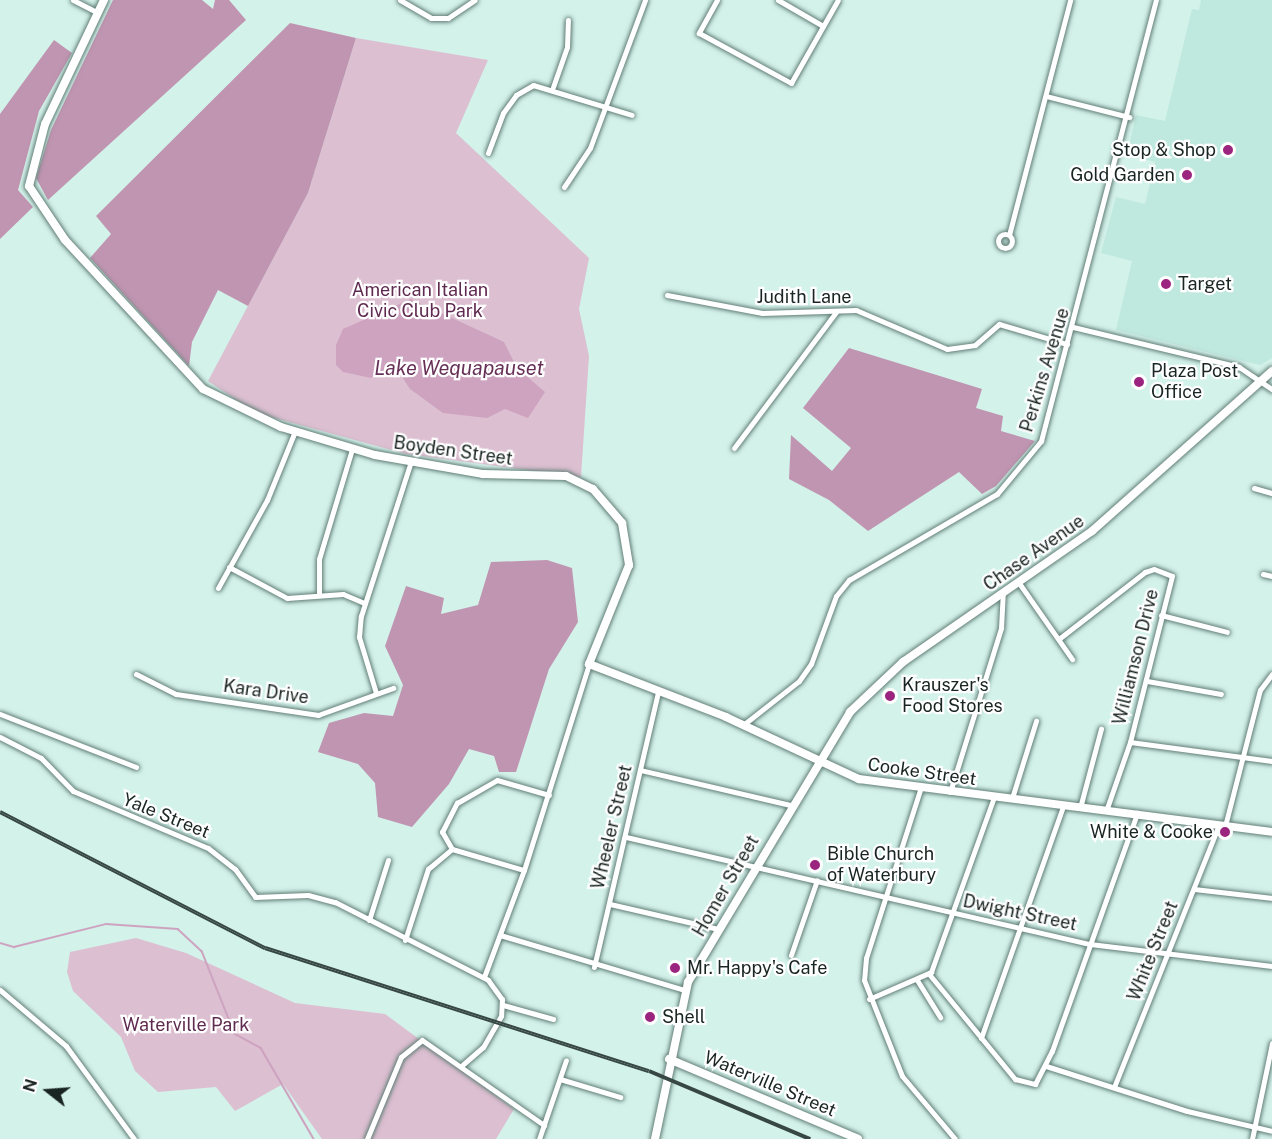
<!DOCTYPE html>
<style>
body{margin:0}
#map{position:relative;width:1272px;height:1139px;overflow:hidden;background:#d3f2ea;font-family:"Public Sans",sans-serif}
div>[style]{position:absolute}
.built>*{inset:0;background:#bfe8de}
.green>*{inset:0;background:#dcbfd1}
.forest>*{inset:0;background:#c095b1}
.water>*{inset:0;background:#cea3c0}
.stream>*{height:1.5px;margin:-0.75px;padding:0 0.75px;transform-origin:0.75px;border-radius:0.75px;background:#cea3c0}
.roads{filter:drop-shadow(0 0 2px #627e77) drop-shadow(0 0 2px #627e77)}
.street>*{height:5px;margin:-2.5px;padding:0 2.5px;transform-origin:2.5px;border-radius:2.5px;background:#fff}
.street>.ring{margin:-2.5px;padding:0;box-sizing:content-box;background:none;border:5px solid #fff;border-radius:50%}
.secondary>*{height:8px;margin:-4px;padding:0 4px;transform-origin:4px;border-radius:4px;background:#fff}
.rail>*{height:4px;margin-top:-2px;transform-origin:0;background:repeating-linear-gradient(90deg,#fff 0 4.5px,#374743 0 9px);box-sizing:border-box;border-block:2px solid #374743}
.dots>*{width:16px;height:16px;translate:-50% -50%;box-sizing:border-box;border:3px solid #fff;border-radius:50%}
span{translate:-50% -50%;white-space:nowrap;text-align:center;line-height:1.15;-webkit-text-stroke:4.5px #fff;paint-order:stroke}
.poi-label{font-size:18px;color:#192522}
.right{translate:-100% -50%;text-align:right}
.left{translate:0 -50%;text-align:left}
.park-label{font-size:18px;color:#5f2a50}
.street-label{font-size:18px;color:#192522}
.water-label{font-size:20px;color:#673157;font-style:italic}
.north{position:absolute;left:18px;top:1061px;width:60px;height:60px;-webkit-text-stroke:4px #fff;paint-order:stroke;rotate:287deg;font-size:16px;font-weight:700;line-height:24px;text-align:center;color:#192522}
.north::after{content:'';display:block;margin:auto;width:21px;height:27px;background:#192522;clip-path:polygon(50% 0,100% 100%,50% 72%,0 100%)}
</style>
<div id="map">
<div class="built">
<i style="clip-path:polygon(1201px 0,1272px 0,1272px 358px,1260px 365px,1116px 330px,1132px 261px,1101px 253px,1116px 197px,1145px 204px,1155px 162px,1127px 155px,1136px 115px,1165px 121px,1192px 9px,1199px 10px)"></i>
</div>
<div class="green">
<i style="clip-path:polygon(356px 38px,488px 60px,456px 133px,589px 258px,579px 309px,589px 356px,581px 477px,406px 454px,256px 413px,208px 381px,308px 193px)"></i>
<i style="clip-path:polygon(136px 938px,186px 953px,295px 1003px,385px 1014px,514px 1109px,496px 1139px,322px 1139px,283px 1084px,235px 1111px,216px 1087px,158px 1092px,135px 1071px,121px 1037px,73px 991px,67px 972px,70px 952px)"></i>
</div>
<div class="forest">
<i style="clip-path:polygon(113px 0,202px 0,213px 9px,215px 0,229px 0,246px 20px,48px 200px,36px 178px,51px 130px)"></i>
<i style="clip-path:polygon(290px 23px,356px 38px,308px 193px,248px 306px,218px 290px,192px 342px,189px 366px,90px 258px,111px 234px,96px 216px)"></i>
<i style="clip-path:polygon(54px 40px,72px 53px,39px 111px,18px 190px,33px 207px,0 239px,0 114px)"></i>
<i style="clip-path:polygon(849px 348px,982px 389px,976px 408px,1003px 416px,1001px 431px,1035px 441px,996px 486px,982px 494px,959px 472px,868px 531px,829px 500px,789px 479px,791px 435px,832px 471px,851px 448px,803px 408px)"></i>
<i style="clip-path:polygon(547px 560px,572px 568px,578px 622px,549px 669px,516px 772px,499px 772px,494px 756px,469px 749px,449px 784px,412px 827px,378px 817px,375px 783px,358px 764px,318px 752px,329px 723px,364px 713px,393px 716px,403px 685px,385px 646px,406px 586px,444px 598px,441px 614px,478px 605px,491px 562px)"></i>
</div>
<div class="water">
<i style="clip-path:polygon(411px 299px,504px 342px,517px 368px,545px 392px,528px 418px,505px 409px,487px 418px,443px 413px,410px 389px,395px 366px,371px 378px,343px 372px,336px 365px,336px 345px,343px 329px)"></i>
</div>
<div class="stream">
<i style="left:0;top:943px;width:15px;rotate:16deg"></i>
<i style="left:14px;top:947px;width:95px;rotate:-14deg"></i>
<i style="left:106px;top:924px;width:72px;rotate:4deg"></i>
<i style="left:178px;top:929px;width:33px;rotate:43deg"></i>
<i style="left:202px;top:951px;width:89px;rotate:68.3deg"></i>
<i style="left:235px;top:1034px;width:30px;rotate:28deg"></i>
<i style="left:261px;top:1048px;width:105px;rotate:59.8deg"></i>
</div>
<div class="roads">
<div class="street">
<i style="left:73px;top:0;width:28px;rotate:27deg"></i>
<i style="left:400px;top:0;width:36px;rotate:30deg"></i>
<i style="left:431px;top:18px;width:17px"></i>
<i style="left:448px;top:18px;width:32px;rotate:-34deg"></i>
<i style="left:717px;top:0;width:38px;rotate:119deg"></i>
<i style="left:699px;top:33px;width:105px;rotate:28.5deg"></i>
<i style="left:791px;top:83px;width:95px;rotate:-60.5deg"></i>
<i style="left:778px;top:0;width:52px;rotate:30deg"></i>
<i style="left:553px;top:87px;width:42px;rotate:-70.7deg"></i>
<i style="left:567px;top:47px;width:27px;rotate:-88deg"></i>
<i style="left:1046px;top:96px;width:86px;rotate:14.2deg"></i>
<i style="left:488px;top:153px;width:43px;rotate:-69.4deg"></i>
<i style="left:503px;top:113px;width:22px;rotate:-54deg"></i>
<i style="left:516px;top:95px;width:20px;rotate:-30deg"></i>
<i style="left:533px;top:85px;width:103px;rotate:16.9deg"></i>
<i style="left:564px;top:187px;width:47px;rotate:-56.3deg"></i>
<i style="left:590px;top:148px;width:158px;rotate:-69.6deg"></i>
<i class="ring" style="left:998px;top:234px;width:9px;height:9px"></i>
<i style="left:1009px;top:235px;width:243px;rotate:-75.4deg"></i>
<i style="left:667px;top:295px;width:97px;rotate:10.7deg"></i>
<i style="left:762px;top:313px;width:94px;rotate:-1.8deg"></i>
<i style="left:856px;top:310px;width:99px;rotate:23.2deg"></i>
<i style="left:947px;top:349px;width:28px;rotate:-8deg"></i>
<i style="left:975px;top:345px;width:32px;rotate:-41deg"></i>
<i style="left:999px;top:324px;width:71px;rotate:16.4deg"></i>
<i style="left:1073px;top:327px;width:171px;rotate:13.5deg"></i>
<i style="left:1239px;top:367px;width:40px;rotate:34deg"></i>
<i style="left:734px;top:448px;width:170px;rotate:-53.1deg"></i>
<i style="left:1254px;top:488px;width:19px;rotate:16deg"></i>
<i style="left:229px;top:567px;width:66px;rotate:28.1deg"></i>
<i style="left:287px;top:598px;width:56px;rotate:-4.1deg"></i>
<i style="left:343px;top:594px;width:23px;rotate:23deg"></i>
<i style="left:1263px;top:574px;width:9px;rotate:13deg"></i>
<i style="left:1019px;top:583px;width:93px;rotate:55.1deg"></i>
<i style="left:218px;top:588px;width:101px;rotate:-60.9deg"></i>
<i style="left:267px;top:500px;width:74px;rotate:-67.9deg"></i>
<i style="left:319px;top:594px;width:35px;rotate:-90deg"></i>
<i style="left:319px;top:559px;width:115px;rotate:-73.3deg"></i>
<i style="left:1161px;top:615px;width:68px;rotate:14.4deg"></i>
<i style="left:1060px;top:638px;width:108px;rotate:-37.8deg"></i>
<i style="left:1145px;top:572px;width:9px;rotate:-18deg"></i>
<i style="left:1154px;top:569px;width:19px;rotate:21deg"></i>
<i style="left:1172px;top:576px;width:171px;rotate:104.2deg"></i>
<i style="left:1130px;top:742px;width:70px;rotate:109.2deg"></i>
<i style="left:136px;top:674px;width:45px;rotate:26.6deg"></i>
<i style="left:176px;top:694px;width:144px;rotate:8.4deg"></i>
<i style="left:318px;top:715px;width:80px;rotate:-19.8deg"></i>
<i style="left:1147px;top:681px;width:75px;rotate:10deg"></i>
<i style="left:376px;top:693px;width:59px;rotate:-106.9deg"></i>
<i style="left:359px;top:637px;width:21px;rotate:-85deg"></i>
<i style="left:361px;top:616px;width:163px;rotate:-72.1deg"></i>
<i style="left:0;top:714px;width:146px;rotate:21.3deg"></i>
<i style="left:743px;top:725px;width:71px;rotate:-38.2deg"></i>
<i style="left:799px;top:681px;width:21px;rotate:-55deg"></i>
<i style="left:811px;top:664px;width:72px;rotate:-69.8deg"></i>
<i style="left:836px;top:596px;width:21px;rotate:-51deg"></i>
<i style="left:849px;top:580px;width:171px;rotate:-30.2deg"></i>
<i style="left:997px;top:494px;width:69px;rotate:-50.3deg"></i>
<i style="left:1041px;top:441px;width:456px;rotate:-75.4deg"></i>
<i style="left:0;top:737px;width:46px;rotate:27.1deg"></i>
<i style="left:41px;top:758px;width:46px;rotate:45.9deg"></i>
<i style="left:73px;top:791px;width:147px;rotate:22.9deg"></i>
<i style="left:208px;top:848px;width:34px;rotate:38deg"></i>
<i style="left:235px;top:869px;width:34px;rotate:54deg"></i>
<i style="left:255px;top:897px;width:53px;rotate:-2.2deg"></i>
<i style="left:308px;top:895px;width:28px;rotate:15deg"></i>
<i style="left:335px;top:902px;width:172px;rotate:27deg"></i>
<i style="left:488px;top:980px;width:24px;rotate:54deg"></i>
<i style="left:502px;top:999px;width:17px;rotate:93deg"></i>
<i style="left:501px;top:1016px;width:36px;rotate:120deg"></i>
<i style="left:483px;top:1047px;width:28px;rotate:139deg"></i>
<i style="left:1130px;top:742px;width:143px;rotate:7.6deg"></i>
<i style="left:640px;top:770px;width:155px;rotate:13.1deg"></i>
<i style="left:920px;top:790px;width:176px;rotate:107.8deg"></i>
<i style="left:866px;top:958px;width:22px;rotate:95deg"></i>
<i style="left:864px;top:980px;width:103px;rotate:68.4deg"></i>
<i style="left:902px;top:1076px;width:82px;rotate:49.9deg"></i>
<i style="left:950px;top:792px;width:172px;rotate:-72.7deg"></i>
<i style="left:1001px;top:628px;width:35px;rotate:-87deg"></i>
<i style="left:1012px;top:798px;width:81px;rotate:-72.7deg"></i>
<i style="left:1081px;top:804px;width:78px;rotate:-75.1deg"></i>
<i style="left:1225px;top:826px;width:140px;rotate:-75.6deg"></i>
<i style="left:1260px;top:690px;width:20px;rotate:-53deg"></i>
<i style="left:626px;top:837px;width:476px;rotate:13deg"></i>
<i style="left:1090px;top:944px;width:183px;rotate:6.9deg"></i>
<i style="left:452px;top:849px;width:75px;rotate:16.3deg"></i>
<i style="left:1194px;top:889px;width:79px;rotate:6.6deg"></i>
<i style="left:610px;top:904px;width:111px;rotate:13deg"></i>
<i style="left:369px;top:920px;width:63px;rotate:-72.4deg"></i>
<i style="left:500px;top:935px;width:193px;rotate:16.6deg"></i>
<i style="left:405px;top:940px;width:75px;rotate:-72.1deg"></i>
<i style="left:428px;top:869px;width:31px;rotate:-40deg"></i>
<i style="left:452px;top:849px;width:20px;rotate:-120deg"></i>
<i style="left:442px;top:832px;width:33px;rotate:-63deg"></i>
<i style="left:457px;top:803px;width:46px;rotate:-29.9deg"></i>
<i style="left:497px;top:780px;width:54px;rotate:16.1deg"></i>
<i style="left:791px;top:955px;width:79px;rotate:-70.9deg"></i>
<i style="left:594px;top:967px;width:281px;rotate:-76.9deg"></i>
<i style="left:929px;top:974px;width:136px;rotate:50.7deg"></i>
<i style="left:1015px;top:1079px;width:21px;rotate:14deg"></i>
<i style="left:1035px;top:1084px;width:37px;rotate:-63deg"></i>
<i style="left:1052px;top:1051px;width:253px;rotate:-70.3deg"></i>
<i style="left:484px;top:977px;width:114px;rotate:-69.5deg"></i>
<i style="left:524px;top:870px;width:216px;rotate:-72.5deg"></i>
<i style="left:917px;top:980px;width:44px;rotate:58.1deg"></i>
<i style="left:0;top:990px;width:87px;rotate:40.3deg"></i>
<i style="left:66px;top:1046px;width:115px;rotate:53.8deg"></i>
<i style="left:869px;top:999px;width:68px;rotate:-23.5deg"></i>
<i style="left:931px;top:972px;width:186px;rotate:-70.2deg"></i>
<i style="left:503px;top:1005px;width:52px;rotate:15.6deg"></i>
<i style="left:981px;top:1038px;width:248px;rotate:-70.5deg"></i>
<i style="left:1046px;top:1066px;width:148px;rotate:17.7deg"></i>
<i style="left:1187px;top:1111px;width:87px;rotate:13.2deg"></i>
<i style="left:560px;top:1079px;width:63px;rotate:16.7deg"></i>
<i style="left:1114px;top:1087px;width:282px;rotate:-68.2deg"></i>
<i style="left:367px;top:1139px;width:89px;rotate:-67.5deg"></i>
<i style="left:401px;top:1057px;width:27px;rotate:-39deg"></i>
<i style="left:422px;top:1040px;width:149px;rotate:34.9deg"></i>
<i style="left:539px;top:1139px;width:83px;rotate:-71.1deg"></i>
<i style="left:1252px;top:1139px;width:98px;rotate:-78.2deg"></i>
</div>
<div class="secondary">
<i style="left:104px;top:0;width:137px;rotate:115.4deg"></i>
<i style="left:45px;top:124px;width:64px;rotate:104.5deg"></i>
<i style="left:29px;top:186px;width:65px;rotate:56.3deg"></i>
<i style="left:65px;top:240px;width:203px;rotate:47.2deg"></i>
<i style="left:203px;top:389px;width:87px;rotate:26deg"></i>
<i style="left:281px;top:427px;width:98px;rotate:16.6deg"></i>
<i style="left:375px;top:455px;width:110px;rotate:10deg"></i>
<i style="left:483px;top:474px;width:83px;rotate:1.4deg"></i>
<i style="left:566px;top:476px;width:30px;rotate:26deg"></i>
<i style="left:593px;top:489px;width:45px;rotate:49.5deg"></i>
<i style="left:622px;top:523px;width:43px;rotate:80.5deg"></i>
<i style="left:629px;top:565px;width:107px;rotate:112deg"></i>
<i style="left:589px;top:664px;width:147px;rotate:21.1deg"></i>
<i style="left:726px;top:717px;width:147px;rotate:25deg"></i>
<i style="left:859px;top:779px;width:416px;rotate:7.3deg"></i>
<i style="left:669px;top:1059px;width:205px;rotate:22.9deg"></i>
<i style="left:655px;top:1139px;width:160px;rotate:-78.1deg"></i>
<i style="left:688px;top:982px;width:315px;rotate:-59deg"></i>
<i style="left:850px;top:712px;width:73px;rotate:-43.3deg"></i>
<i style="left:903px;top:662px;width:230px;rotate:-34.7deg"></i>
<i style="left:1092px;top:531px;width:241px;rotate:-41.6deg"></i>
</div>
</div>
<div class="rail">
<i style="left:0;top:812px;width:298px;rotate:27.2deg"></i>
<i style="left:265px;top:948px;width:403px;rotate:17.8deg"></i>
<i style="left:649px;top:1071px;width:175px;rotate:22.9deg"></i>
</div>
<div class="dots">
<i style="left:1228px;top:150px;background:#9b247f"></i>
<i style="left:1187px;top:175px;background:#9b247f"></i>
<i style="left:1166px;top:284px;background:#9b247f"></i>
<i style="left:1139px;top:382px;background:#9b247f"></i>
<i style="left:890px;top:696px;background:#9b247f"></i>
<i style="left:1225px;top:832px;background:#9b247f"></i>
<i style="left:815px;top:865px;background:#9b247f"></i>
<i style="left:675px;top:968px;background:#9b247f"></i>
<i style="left:650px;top:1017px;background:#9b247f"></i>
</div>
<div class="poi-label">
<span class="right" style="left:1216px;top:150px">Stop &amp; Shop</span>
<span class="right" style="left:1175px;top:175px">Gold Garden</span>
<span class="left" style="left:1178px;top:284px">Target</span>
<span class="left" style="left:1151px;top:382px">Plaza Post<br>Office</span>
<span class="left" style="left:902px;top:696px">Krauszer's<br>Food Stores</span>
<span class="right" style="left:1213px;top:832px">White &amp; Cooke</span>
<span class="left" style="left:827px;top:865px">Bible Church<br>of Waterbury</span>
<span class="left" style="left:687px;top:968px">Mr. Happy's Cafe</span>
<span class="left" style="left:662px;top:1017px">Shell</span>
</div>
<div class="park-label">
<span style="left:420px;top:301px">American Italian<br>Civic Club Park</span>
<span style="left:186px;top:1025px">Waterville Park</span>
</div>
<div class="street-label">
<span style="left:804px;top:297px">Judith Lane</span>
<span style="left:1045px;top:370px;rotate:-73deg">Perkins Avenue</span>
<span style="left:453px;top:451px;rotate:8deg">Boyden Street</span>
<span style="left:1034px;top:553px;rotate:-35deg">Chase Avenue</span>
<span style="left:1136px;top:657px;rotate:-76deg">Williamson Drive</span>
<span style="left:266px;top:692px;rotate:8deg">Kara Drive</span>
<span style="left:922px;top:772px;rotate:8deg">Cooke Street</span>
<span style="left:166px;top:816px;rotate:22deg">Yale Street</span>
<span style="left:612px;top:827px;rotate:-77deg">Wheeler Street</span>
<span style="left:726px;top:886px;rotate:-60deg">Homer Street</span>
<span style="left:1020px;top:913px;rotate:12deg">Dwight Street</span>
<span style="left:1153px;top:951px;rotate:-68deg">White Street</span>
<span style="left:770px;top:1084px;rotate:23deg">Waterville Street</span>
</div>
<div class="water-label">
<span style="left:459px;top:368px">Lake Wequapauset</span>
</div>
<div class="north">N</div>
</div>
